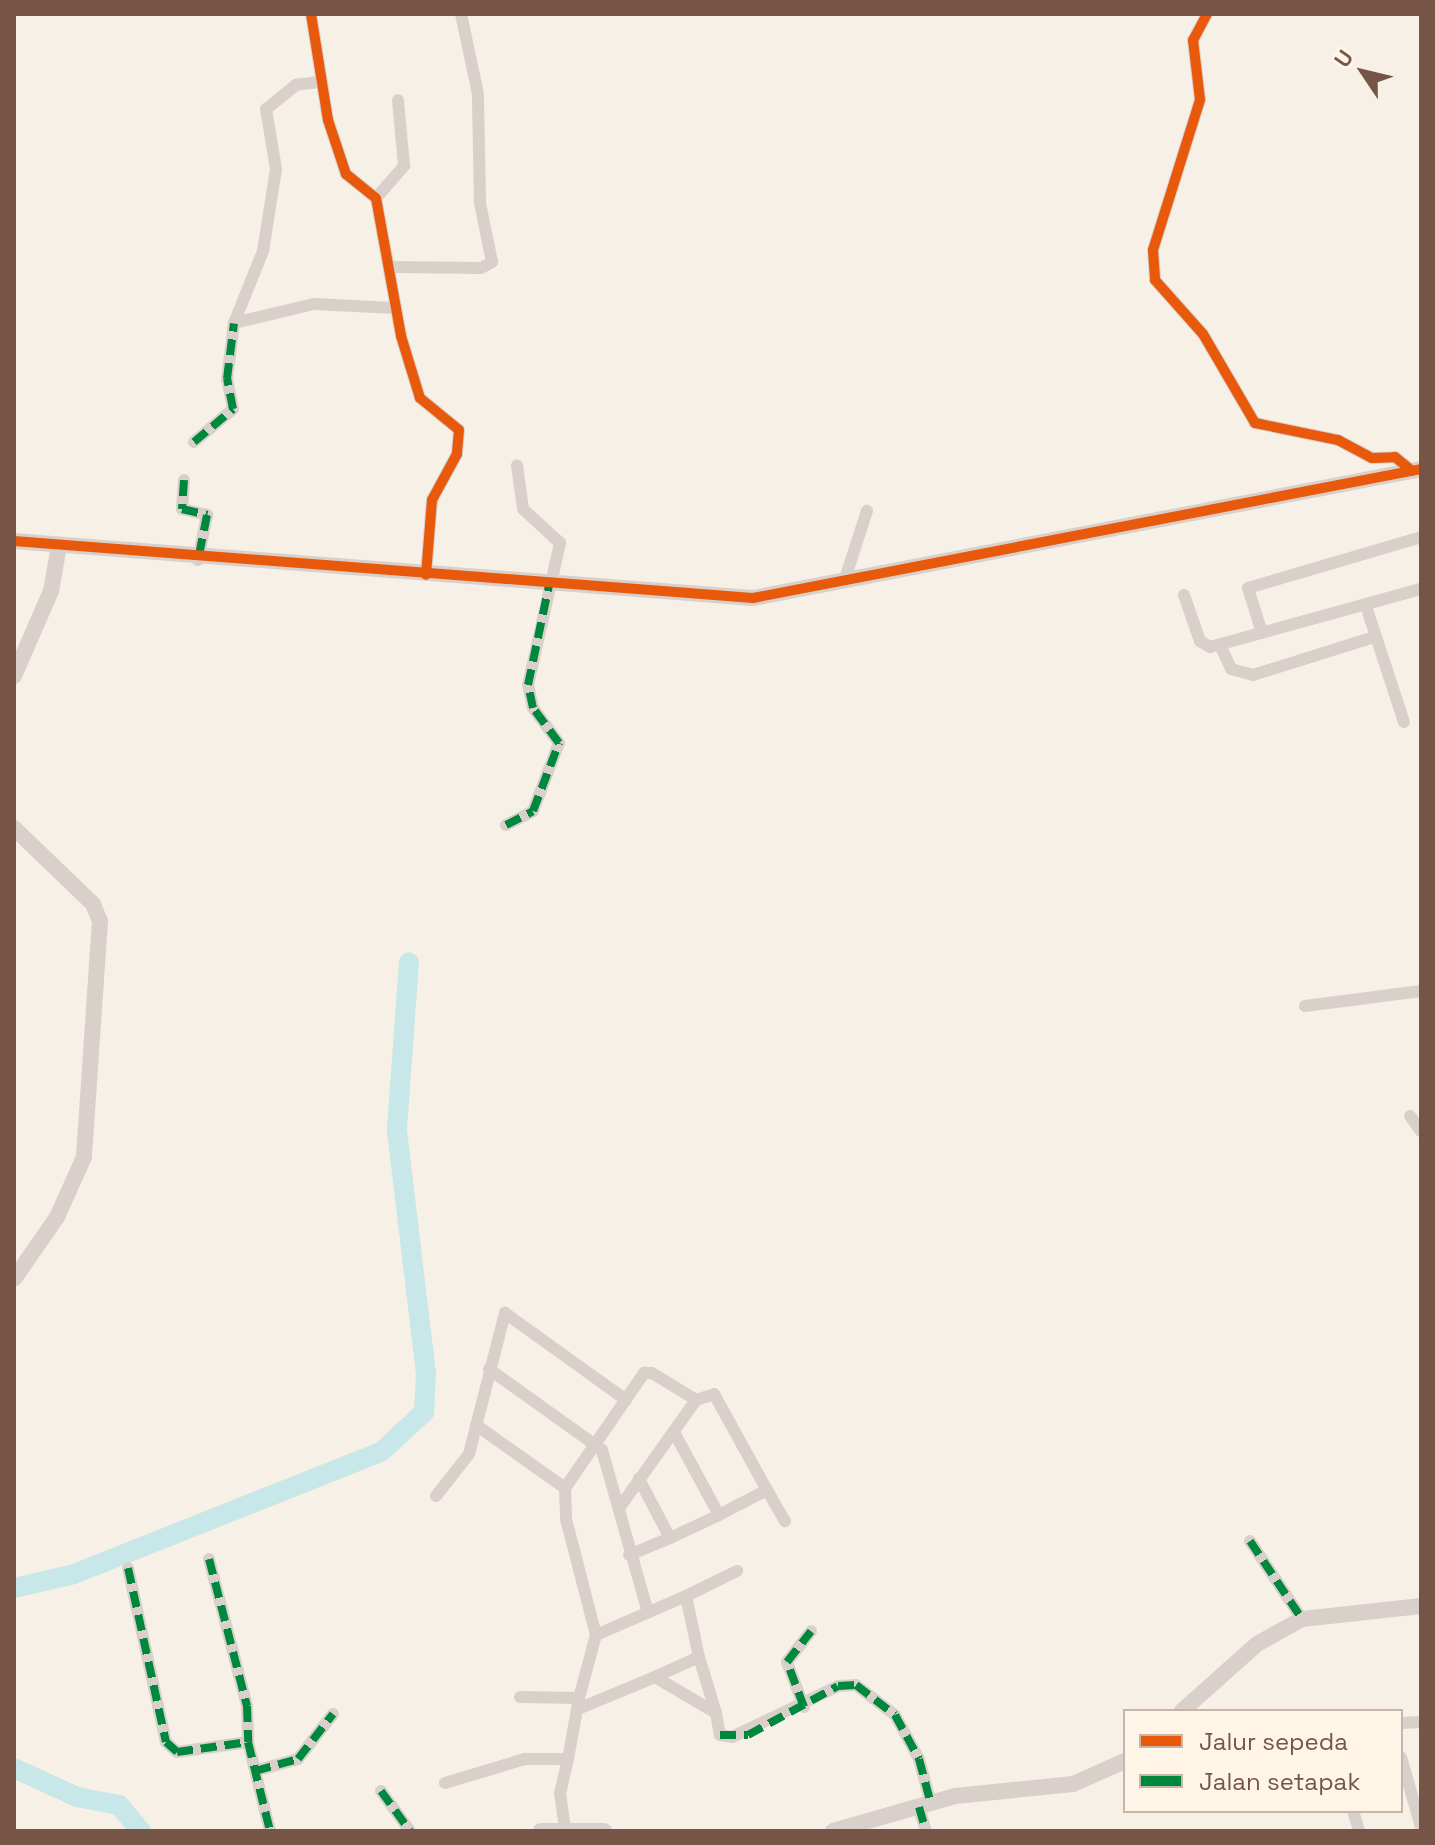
<!DOCTYPE html>
<style>
body{margin:0}
#map{position:relative;width:1435px;height:1845px;overflow:hidden;background:#f7f0e7;font-family:"Space Grotesk",sans-serif}
div>[style]{position:absolute}
.river>*{height:20px;margin:-10px;padding:0 10px;transform-origin:10px;border-radius:10px;background:#c7e7e8}
.minor>*{height:12px;margin:-6px;padding:0 6px;transform-origin:6px;border-radius:6px;background:#dad0cb}
.tertiary>*{height:16px;margin:-8px;padding:0 8px;transform-origin:8px;border-radius:8px;background:#dad0cb}
.quiet>*{height:8px;margin-top:-4px;transform-origin:0;background:repeating-linear-gradient(90deg,#00873e 0 16px,transparent 0 24px)}
.cycleway>*{height:10px;margin:-5px;padding:0 5px;transform-origin:5px;border-radius:5px;background:#e8590c}
span{translate:-50% -50%;white-space:nowrap;text-align:center;line-height:1.15;-webkit-text-stroke:8px #fff5e7;paint-order:stroke}
.frame{position:absolute;inset:0;border:16px solid #765546;pointer-events:none}
.legend{position:absolute;left:1123px;top:1709px;width:280px;height:104px;box-sizing:border-box;background:#fff5e7;border:2px solid #c8b5a7;margin:0;padding:10px 14px;list-style:none;font-size:24px;color:#765546}
.legend li{display:flex;align-items:center;gap:16px;height:40px}
.legend b{width:40px;border:2px solid #c8b5a7}
.north{position:absolute;left:1323px;top:32px;width:80px;height:80px;-webkit-text-stroke:6px #fff5e7;paint-order:stroke;rotate:305deg;font-size:22px;font-weight:700;line-height:32px;text-align:center;color:#765546}
.north::after{content:'';display:block;margin:auto;width:28px;height:36px;background:#765546;clip-path:polygon(50% 0,100% 100%,50% 72%,0 100%)}
</style>
<div id="map">
<div class="river">
<i style="left:14px;top:1588px;width:62px;rotate:-13.1deg"></i>
<i style="left:74px;top:1574px;width:330px;rotate:-21.7deg"></i>
<i style="left:381px;top:1452px;width:59px;rotate:-42.9deg"></i>
<i style="left:424px;top:1412px;width:38px;rotate:-87deg"></i>
<i style="left:426px;top:1374px;width:247px;rotate:-96.8deg"></i>
<i style="left:397px;top:1129px;width:167px;rotate:-85.9deg"></i>
<i style="left:14px;top:1768px;width:69px;rotate:24.7deg"></i>
<i style="left:77px;top:1797px;width:43px;rotate:10.8deg"></i>
<i style="left:119px;top:1805px;width:34px;rotate:50deg"></i>
</div>
<div class="minor">
<i style="left:311px;top:14px;width:107px;rotate:80.9deg"></i>
<i style="left:328px;top:120px;width:57px;rotate:71.6deg"></i>
<i style="left:346px;top:174px;width:38px;rotate:39deg"></i>
<i style="left:376px;top:198px;width:140px;rotate:79.7deg"></i>
<i style="left:401px;top:336px;width:65px;rotate:73deg"></i>
<i style="left:420px;top:398px;width:50px;rotate:39.4deg"></i>
<i style="left:459px;top:430px;width:24px;rotate:95deg"></i>
<i style="left:457px;top:454px;width:52px;rotate:118.5deg"></i>
<i style="left:432px;top:500px;width:75px;rotate:94.6deg"></i>
<i style="left:1207px;top:14px;width:30px;rotate:118deg"></i>
<i style="left:1193px;top:40px;width:60px;rotate:83.3deg"></i>
<i style="left:1200px;top:100px;width:157px;rotate:107.4deg"></i>
<i style="left:1153px;top:250px;width:30px;rotate:86deg"></i>
<i style="left:1155px;top:280px;width:72px;rotate:48.4deg"></i>
<i style="left:1203px;top:334px;width:103px;rotate:59.7deg"></i>
<i style="left:1255px;top:423px;width:85px;rotate:11.6deg"></i>
<i style="left:1338px;top:440px;width:38px;rotate:28deg"></i>
<i style="left:1372px;top:458px;width:23px;rotate:-2deg"></i>
<i style="left:1395px;top:457px;width:22px;rotate:39deg"></i>
<i style="left:319px;top:82px;width:23px;rotate:173deg"></i>
<i style="left:296px;top:85px;width:38px;rotate:141deg"></i>
<i style="left:266px;top:109px;width:61px;rotate:80.5deg"></i>
<i style="left:276px;top:169px;width:83px;rotate:99deg"></i>
<i style="left:263px;top:251px;width:78px;rotate:111.9deg"></i>
<i style="left:234px;top:323px;width:82px;rotate:-13.4deg"></i>
<i style="left:314px;top:304px;width:81px;rotate:2.8deg"></i>
<i style="left:376px;top:198px;width:43px;rotate:-48.8deg"></i>
<i style="left:404px;top:166px;width:66px;rotate:-95.2deg"></i>
<i style="left:393px;top:267px;width:88px;rotate:0.7deg"></i>
<i style="left:481px;top:268px;width:13px;rotate:-29deg"></i>
<i style="left:492px;top:262px;width:60px;rotate:-101.5deg"></i>
<i style="left:480px;top:203px;width:109px;rotate:-91.1deg"></i>
<i style="left:478px;top:94px;width:82px;rotate:-102deg"></i>
<i style="left:194px;top:442px;width:51px;rotate:-40.2deg"></i>
<i style="left:233px;top:409px;width:31px;rotate:-101deg"></i>
<i style="left:227px;top:379px;width:56px;rotate:-82.9deg"></i>
<i style="left:184px;top:480px;width:29px;rotate:94deg"></i>
<i style="left:182px;top:509px;width:26px;rotate:13deg"></i>
<i style="left:207px;top:515px;width:46px;rotate:101.3deg"></i>
<i style="left:844px;top:582px;width:75px;rotate:-72.1deg"></i>
<i style="left:1184px;top:595px;width:49px;rotate:70.8deg"></i>
<i style="left:1200px;top:641px;width:12px;rotate:31deg"></i>
<i style="left:1210px;top:647px;width:219px;rotate:-15.4deg"></i>
<i style="left:1366px;top:606px;width:122px;rotate:71.9deg"></i>
<i style="left:1262px;top:633px;width:47px;rotate:-107.3deg"></i>
<i style="left:1248px;top:588px;width:180px;rotate:-16.4deg"></i>
<i style="left:1220px;top:645px;width:26px;rotate:65deg"></i>
<i style="left:1231px;top:669px;width:23px;rotate:15deg"></i>
<i style="left:1253px;top:675px;width:127px;rotate:-17.4deg"></i>
<i style="left:506px;top:825px;width:30px;rotate:-27deg"></i>
<i style="left:533px;top:811px;width:73px;rotate:-69.1deg"></i>
<i style="left:559px;top:743px;width:44px;rotate:-126.6deg"></i>
<i style="left:533px;top:708px;width:24px;rotate:-102deg"></i>
<i style="left:528px;top:685px;width:146px;rotate:-77.3deg"></i>
<i style="left:560px;top:543px;width:50px;rotate:-137.4deg"></i>
<i style="left:523px;top:509px;width:44px;rotate:-97.8deg"></i>
<i style="left:1305px;top:1006px;width:117px;rotate:-7.4deg"></i>
<i style="left:1410px;top:1116px;width:19px;rotate:54deg"></i>
<i style="left:489px;top:1369px;width:139px;rotate:35.6deg"></i>
<i style="left:602px;top:1450px;width:169px;rotate:74.2deg"></i>
<i style="left:696px;top:1400px;width:19px;rotate:-18deg"></i>
<i style="left:714px;top:1394px;width:110px;rotate:61.1deg"></i>
<i style="left:767px;top:1490px;width:54px;rotate:152.5deg"></i>
<i style="left:476px;top:1425px;width:109px;rotate:35.3deg"></i>
<i style="left:565px;top:1488px;width:31px;rotate:88deg"></i>
<i style="left:566px;top:1519px;width:120px;rotate:75.5deg"></i>
<i style="left:565px;top:1488px;width:140px;rotate:-55.5deg"></i>
<i style="left:644px;top:1373px;width:8px"></i>
<i style="left:652px;top:1373px;width:52px;rotate:31.5deg"></i>
<i style="left:696px;top:1400px;width:131px;rotate:125.4deg"></i>
<i style="left:767px;top:1490px;width:36px;rotate:60deg"></i>
<i style="left:436px;top:1496px;width:53px;rotate:-51.8deg"></i>
<i style="left:469px;top:1454px;width:146px;rotate:-75.7deg"></i>
<i style="left:505px;top:1313px;width:149px;rotate:35.7deg"></i>
<i style="left:670px;top:1538px;width:54px;rotate:-25.1deg"></i>
<i style="left:719px;top:1515px;width:94px;rotate:-118.5deg"></i>
<i style="left:1250px;top:1541px;width:94px;rotate:56.3deg"></i>
<i style="left:629px;top:1555px;width:44px;rotate:-22.5deg"></i>
<i style="left:670px;top:1538px;width:67px;rotate:-117.7deg"></i>
<i style="left:209px;top:1559px;width:152px;rotate:75.5deg"></i>
<i style="left:247px;top:1706px;width:36px;rotate:88deg"></i>
<i style="left:128px;top:1568px;width:178px;rotate:77.7deg"></i>
<i style="left:166px;top:1742px;width:15px;rotate:42deg"></i>
<i style="left:177px;top:1752px;width:72px;rotate:-8deg"></i>
<i style="left:248px;top:1742px;width:92px;rotate:76.1deg"></i>
<i style="left:686px;top:1596px;width:57px;rotate:-26.1deg"></i>
<i style="left:699px;top:1657px;width:59px;rotate:73.1deg"></i>
<i style="left:520px;top:1697px;width:59px;rotate:1deg"></i>
<i style="left:579px;top:1698px;width:62px;rotate:100.2deg"></i>
<i style="left:579px;top:1698px;width:65px;rotate:-74.9deg"></i>
<i style="left:596px;top:1635px;width:98px;rotate:-23.4deg"></i>
<i style="left:686px;top:1596px;width:62px;rotate:78deg"></i>
<i style="left:699px;top:1657px;width:48px;rotate:155.6deg"></i>
<i style="left:804px;top:1707px;width:48px;rotate:-110.7deg"></i>
<i style="left:787px;top:1662px;width:39px;rotate:-52deg"></i>
<i style="left:578px;top:1709px;width:83px;rotate:-22.6deg"></i>
<i style="left:655px;top:1677px;width:71px;rotate:30.5deg"></i>
<i style="left:716px;top:1713px;width:22px;rotate:80deg"></i>
<i style="left:720px;top:1735px;width:12px;rotate:9deg"></i>
<i style="left:732px;top:1737px;width:118px;rotate:-25.7deg"></i>
<i style="left:838px;top:1686px;width:18px;rotate:-3deg"></i>
<i style="left:856px;top:1685px;width:49px;rotate:37.6deg"></i>
<i style="left:895px;top:1715px;width:50px;rotate:61.4deg"></i>
<i style="left:919px;top:1759px;width:47px;rotate:75.1deg"></i>
<i style="left:1401px;top:1723px;width:20px;rotate:-3deg"></i>
<i style="left:1401px;top:1757px;width:73px;rotate:74.1deg"></i>
<i style="left:255px;top:1771px;width:45px;rotate:-15.6deg"></i>
<i style="left:298px;top:1759px;width:57px;rotate:-52.1deg"></i>
<i style="left:445px;top:1783px;width:84px;rotate:-16.7deg"></i>
<i style="left:525px;top:1759px;width:43px"></i>
<i style="left:568px;top:1759px;width:35px;rotate:103deg"></i>
<i style="left:560px;top:1793px;width:35px;rotate:82deg"></i>
<i style="left:381px;top:1791px;width:49px;rotate:54.1deg"></i>
<i style="left:919px;top:1807px;width:25px;rotate:74deg"></i>
<i style="left:1353px;top:1811px;width:21px;rotate:73deg"></i>
</div>
<div class="tertiary">
<i style="left:14px;top:541px;width:741px;rotate:4.41deg"></i>
<i style="left:753px;top:598px;width:680px;rotate:-10.93deg"></i>
<i style="left:14px;top:676px;width:93px;rotate:-66.5deg"></i>
<i style="left:51px;top:591px;width:46px;rotate:-79.9deg"></i>
<i style="left:14px;top:828px;width:110px;rotate:43.9deg"></i>
<i style="left:93px;top:904px;width:18px;rotate:68deg"></i>
<i style="left:100px;top:921px;width:237px;rotate:93.9deg"></i>
<i style="left:84px;top:1157px;width:66px;rotate:114.2deg"></i>
<i style="left:57px;top:1217px;width:75px;rotate:124.7deg"></i>
<i style="left:1182px;top:1711px;width:101px;rotate:-41.8deg"></i>
<i style="left:1257px;top:1644px;width:51px;rotate:-29.1deg"></i>
<i style="left:1302px;top:1619px;width:120px;rotate:-6.2deg"></i>
<i style="left:541px;top:1831px;width:63px"></i>
<i style="left:833px;top:1831px;width:127px;rotate:-16deg"></i>
<i style="left:955px;top:1796px;width:119px;rotate:-5.8deg"></i>
<i style="left:1073px;top:1784px;width:57px;rotate:-23.9deg"></i>
</div>
<div class="quiet">
<i style="left:194px;top:442px;width:51px;rotate:-40.2deg"></i>
<i style="left:233px;top:409px;width:31px;rotate:-101deg"></i>
<i style="left:227px;top:379px;width:56px;rotate:-82.9deg"></i>
<i style="left:184px;top:480px;width:29px;rotate:94deg"></i>
<i style="left:182px;top:509px;width:26px;rotate:13deg"></i>
<i style="left:207px;top:515px;width:46px;rotate:101.3deg"></i>
<i style="left:506px;top:825px;width:30px;rotate:-27deg"></i>
<i style="left:533px;top:811px;width:73px;rotate:-69.1deg"></i>
<i style="left:559px;top:743px;width:44px;rotate:-126.6deg"></i>
<i style="left:533px;top:708px;width:24px;rotate:-102deg"></i>
<i style="left:528px;top:685px;width:102px;rotate:-78.1deg"></i>
<i style="left:1250px;top:1541px;width:94px;rotate:56.3deg"></i>
<i style="left:209px;top:1559px;width:152px;rotate:75.5deg"></i>
<i style="left:247px;top:1706px;width:36px;rotate:88deg"></i>
<i style="left:128px;top:1568px;width:178px;rotate:77.7deg"></i>
<i style="left:166px;top:1742px;width:15px;rotate:42deg"></i>
<i style="left:177px;top:1752px;width:72px;rotate:-8deg"></i>
<i style="left:248px;top:1742px;width:92px;rotate:76.1deg"></i>
<i style="left:804px;top:1707px;width:48px;rotate:-110.7deg"></i>
<i style="left:787px;top:1662px;width:39px;rotate:-52deg"></i>
<i style="left:720px;top:1735px;width:28px"></i>
<i style="left:748px;top:1735px;width:102px;rotate:-28.6deg"></i>
<i style="left:838px;top:1686px;width:18px;rotate:-3deg"></i>
<i style="left:856px;top:1685px;width:49px;rotate:37.6deg"></i>
<i style="left:895px;top:1715px;width:50px;rotate:61.4deg"></i>
<i style="left:919px;top:1759px;width:47px;rotate:75.1deg"></i>
<i style="left:255px;top:1771px;width:45px;rotate:-15.6deg"></i>
<i style="left:298px;top:1759px;width:57px;rotate:-52.1deg"></i>
<i style="left:381px;top:1791px;width:49px;rotate:54.1deg"></i>
<i style="left:919px;top:1807px;width:25px;rotate:74deg"></i>
</div>
<div class="cycleway">
<i style="left:311px;top:14px;width:107px;rotate:80.9deg"></i>
<i style="left:328px;top:120px;width:57px;rotate:71.6deg"></i>
<i style="left:346px;top:174px;width:38px;rotate:39deg"></i>
<i style="left:376px;top:198px;width:140px;rotate:79.7deg"></i>
<i style="left:401px;top:336px;width:65px;rotate:73deg"></i>
<i style="left:420px;top:398px;width:50px;rotate:39.4deg"></i>
<i style="left:459px;top:430px;width:24px;rotate:95deg"></i>
<i style="left:457px;top:454px;width:52px;rotate:118.5deg"></i>
<i style="left:432px;top:500px;width:75px;rotate:94.6deg"></i>
<i style="left:1207px;top:14px;width:30px;rotate:118deg"></i>
<i style="left:1193px;top:40px;width:60px;rotate:83.3deg"></i>
<i style="left:1200px;top:100px;width:157px;rotate:107.4deg"></i>
<i style="left:1153px;top:250px;width:30px;rotate:86deg"></i>
<i style="left:1155px;top:280px;width:72px;rotate:48.4deg"></i>
<i style="left:1203px;top:334px;width:103px;rotate:59.7deg"></i>
<i style="left:1255px;top:423px;width:85px;rotate:11.6deg"></i>
<i style="left:1338px;top:440px;width:38px;rotate:28deg"></i>
<i style="left:1372px;top:458px;width:23px;rotate:-2deg"></i>
<i style="left:1395px;top:457px;width:22px;rotate:39deg"></i>
<i style="left:14px;top:541px;width:741px;rotate:4.41deg"></i>
<i style="left:753px;top:598px;width:680px;rotate:-10.93deg"></i>
</div>
<div class="frame"></div>
<ul class="legend">
<li><b style="height:10px;background:#e8590c"></b>Jalur sepeda</li>
<li><b style="height:10px;background:#00873e"></b>Jalan setapak</li>
</ul>
<div class="north">U</div>
</div>
